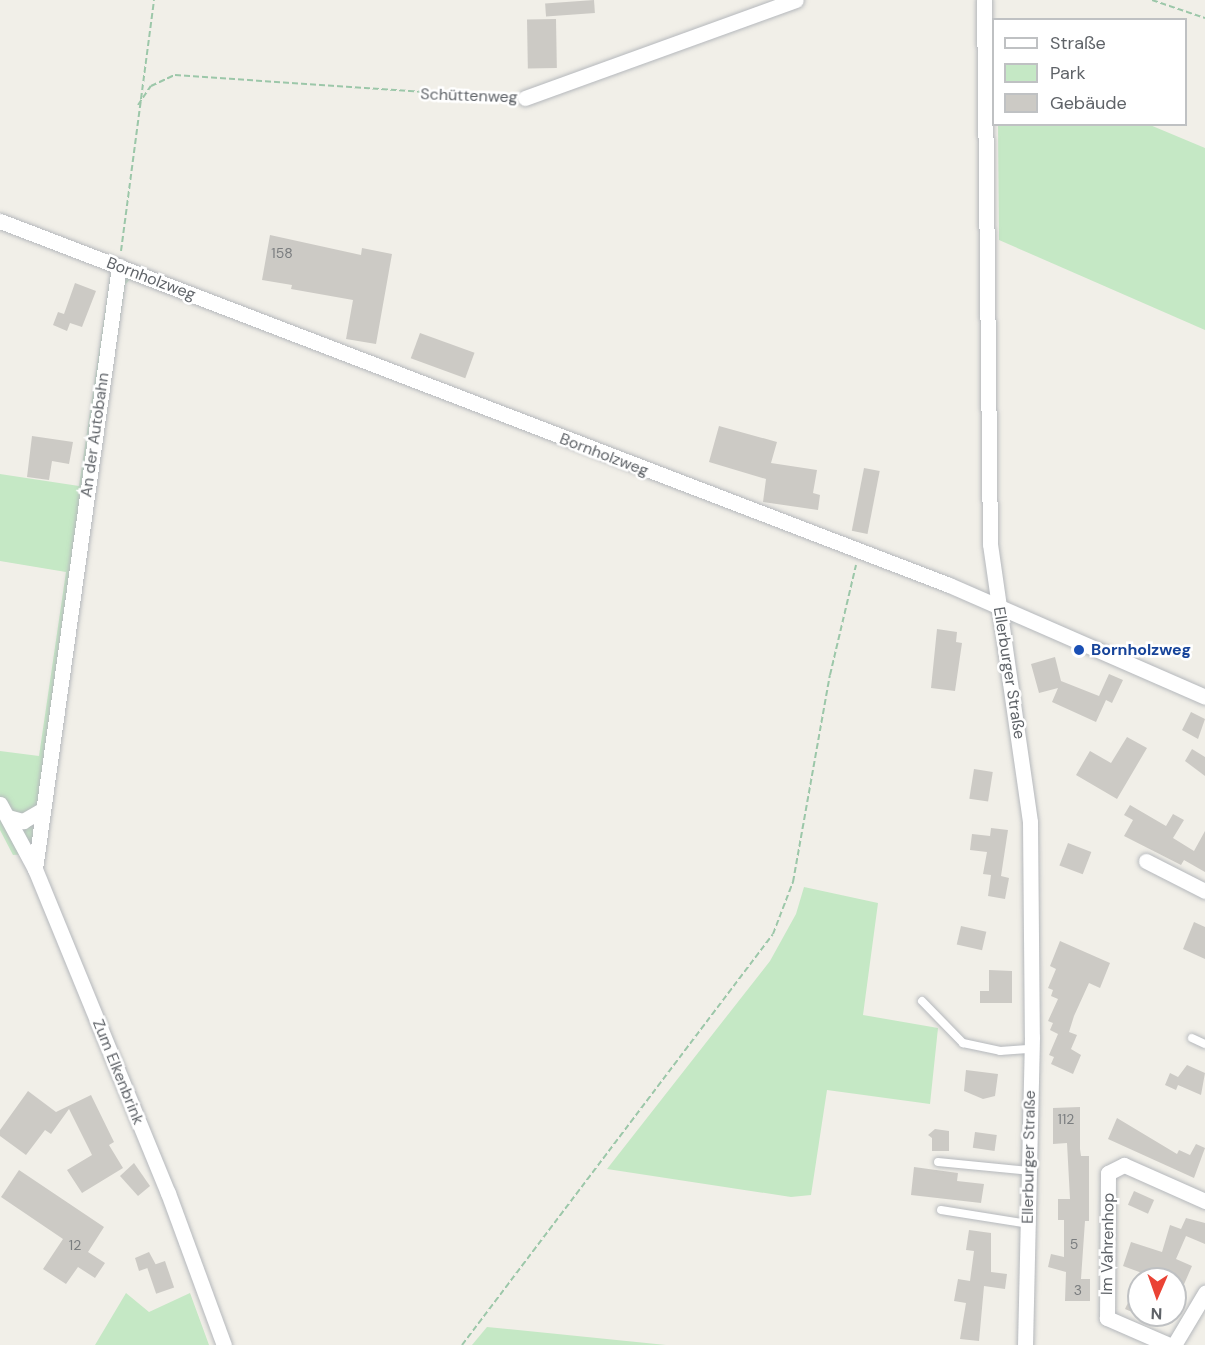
<!DOCTYPE html>
<meta charset="utf-8">
<style>
body{margin:0}
#map{position:relative;width:1205px;height:1345px;overflow:hidden;background:#f1efe8;font-family:"DM Sans",sans-serif}
div>[style]{position:absolute}
.green>*{inset:0;background:#c5e8c5}
.building>*{inset:0;background:#cccac5;transform-origin:0 0}
.path>*{height:2px;margin-top:-1px;transform-origin:0;background:repeating-linear-gradient(90deg,#9cc7a9 0 6px,transparent 0 9px)}
.roads{filter:drop-shadow(0 0 2px #b5b8bc) drop-shadow(0 0 2px #b5b8bc)}
.service>*{height:8px;margin:-4px;padding:0 4px;transform-origin:4px;border-radius:4px;background:#fff}
.minor>*{height:15px;margin:-7.5px;padding:0 7.5px;transform-origin:7.5px;border-radius:7.5px;background:#fff}
.dots>*{width:16px;height:16px;translate:-50% -50%;box-sizing:border-box;border:3px solid #fff;border-radius:50%}
span{translate:-50% -50%;white-space:nowrap;text-align:center;line-height:1.15;-webkit-text-stroke:5px #fff;paint-order:stroke}
.number-label{font-size:14px;color:#7a7d7f}
.number-label span{-webkit-text-stroke-width:0}
.street-label{font-size:16px;color:#5f6368}
.transit-label{font-size:16px;color:#164399;font-weight:700}
.left{translate:0 -50%;text-align:left}
.legend{position:absolute;left:992px;top:18px;width:195px;height:108px;box-sizing:border-box;background:#fff;border:2px solid #bfc1c3;margin:0;padding:8px 10px;list-style:none;font-size:18px;color:#5f6368}
.legend li{display:flex;align-items:center;gap:12px;height:30px}
.legend b{width:30px;border:2px solid #bfc1c3}
.north{position:absolute;left:1127px;top:1267px;width:60px;height:60px;box-sizing:border-box;background:#fff;border:2px solid #bfc1c3;border-radius:50%;rotate:182deg;font-size:16px;font-weight:700;line-height:24px;text-align:center;color:#5f6368}
.north::after{content:'';display:block;margin:auto;width:21px;height:27px;background:#ea4335;clip-path:polygon(50% 0,100% 100%,50% 72%,0 100%)}
</style>
<div id="map">
<div class="green">
<i style="clip-path:polygon(998px 125px,1150px 125px,1205px 148px,1205px 330px,999px 240px)"></i>
<i style="clip-path:polygon(111px 271px,131px 278px,125px 285px,40px 853px,13px 855px,0 830px,0 751px,39px 756px,66px 572px,0 561px,0 474px,79px 486px)"></i>
<i style="clip-path:polygon(804px 887px,878px 903px,863px 1015px,938px 1028px,930px 1104px,827px 1090px,811px 1195px,791px 1197px,607px 1169px,770px 961px,796px 914px)"></i>
<i style="clip-path:polygon(126px 1293px,149px 1312px,190px 1293px,209px 1345px,95px 1345px)"></i>
<i style="clip-path:polygon(487px 1327px,666px 1345px,472px 1345px)"></i>
</div>
<div class="building">
<i style="left:594px;top:0;width:13px;height:49px;rotate:86deg"></i>
<i style="left:556px;top:19px;width:49px;height:29px;rotate:89deg"></i>
<i style="clip-path:polygon(270px 235px,361px 255px,362px 248px,392px 254px,376px 344px,346px 339px,353px 300px,291px 289px,292px 285px,262px 280px)"></i>
<i style="clip-path:polygon(75px 283px,96px 291px,82px 327px,70px 323px,67px 331px,53px 325px,58px 312px,64px 314px)"></i>
<i style="left:420px;top:333px;width:58px;height:27px;rotate:20deg"></i>
<i style="clip-path:polygon(719px 426px,777px 442px,771px 463px,817px 470px,813px 493px,820px 495px,818px 510px,763px 502px,766px 479px,709px 462px)"></i>
<i style="clip-path:polygon(32px 436px,73px 442px,69px 464px,52px 461px,49px 480px,27px 477px)"></i>
<i style="left:864px;top:468px;width:16px;height:64px;rotate:11deg"></i>
<i style="clip-path:polygon(937px 629px,957px 632px,956px 642px,962px 643px,955px 691px,931px 688px)"></i>
<i style="clip-path:polygon(1055px 657px,1061px 681px,1099px 696px,1109px 674px,1123px 680px,1112px 703px,1106px 700px,1096px 722px,1052px 702px,1058px 688px,1039px 693px,1031px 664px)"></i>
<i style="clip-path:polygon(1191px 712px,1205px 719px,1198px 739px,1182px 730px)"></i>
<i style="clip-path:polygon(1127px 737px,1147px 748px,1117px 799px,1076px 775px,1090px 751px,1111px 763px)"></i>
<i style="clip-path:polygon(1192px 749px,1205px 757px,1205px 776px,1185px 761px)"></i>
<i style="left:974px;top:769px;width:19px;height:30px;rotate:9deg"></i>
<i style="clip-path:polygon(1130px 805px,1166px 826px,1173px 814px,1184px 820px,1173px 838px,1194px 851px,1205px 831px,1205px 872px,1184px 860px,1181px 865px,1124px 836px,1133px 820px,1124px 815px)"></i>
<i style="clip-path:polygon(991px 828px,1008px 830px,1001px 876px,1009px 878px,1005px 899px,988px 896px,991px 875px,983px 874px,987px 852px,970px 850px,972px 834px,990px 836px)"></i>
<i style="left:1068px;top:843px;width:25px;height:24px;rotate:21deg"></i>
<i style="clip-path:polygon(1194px 922px,1205px 927px,1205px 959px,1183px 949px)"></i>
<i style="left:961px;top:926px;width:26px;height:19px;rotate:13deg"></i>
<i style="clip-path:polygon(1060px 941px,1110px 963px,1100px 988px,1089px 983px,1074px 1016px,1069px 1032px,1077px 1035px,1071px 1049px,1081px 1055px,1073px 1074px,1051px 1064px,1054px 1057px,1049px 1055px,1058px 1034px,1050px 1030px,1053px 1023px,1048px 1021px,1058px 999px,1051px 996px,1053px 990px,1048px 988px,1056px 969px,1050px 966px)"></i>
<i style="clip-path:polygon(989px 970px,1012px 971px,1012px 1003px,980px 1003px,980px 991px,989px 991px)"></i>
<i style="clip-path:polygon(1187px 1065px,1205px 1073px,1201px 1095px,1178px 1085px,1176px 1090px,1165px 1085px,1170px 1073px,1178px 1077px)"></i>
<i style="clip-path:polygon(966px 1070px,998px 1074px,995px 1096px,983px 1099px,964px 1091px)"></i>
<i style="clip-path:polygon(28px 1091px,56px 1112px,91px 1095px,114px 1142px,109px 1145px,123px 1168px,82px 1193px,67px 1170px,92px 1155px,69px 1109px,51px 1134px,45px 1130px,26px 1155px,0 1136px,0 1130px)"></i>
<i style="clip-path:polygon(1080px 1107px,1080px 1149px,1081px 1156px,1089px 1156px,1089px 1221px,1085px 1221px,1081px 1279px,1090px 1279px,1090px 1301px,1065px 1301px,1066px 1272px,1048px 1267px,1051px 1254px,1064px 1257px,1064px 1220px,1058px 1220px,1058px 1199px,1070px 1199px,1067px 1143px,1053px 1144px,1053px 1108px)"></i>
<i style="clip-path:polygon(1117px 1118px,1177px 1154px,1179px 1150px,1190px 1155px,1196px 1144px,1205px 1148px,1194px 1178px,1108px 1139px)"></i>
<i style="clip-path:polygon(935px 1129px,949px 1131px,949px 1151px,932px 1151px,932px 1138px,928px 1135px)"></i>
<i style="left:975px;top:1132px;width:22px;height:16px;rotate:8deg"></i>
<i style="clip-path:polygon(134px 1163px,150px 1186px,138px 1196px,120px 1176px)"></i>
<i style="clip-path:polygon(914px 1167px,958px 1173px,957px 1181px,984px 1184px,981px 1203px,911px 1195px)"></i>
<i style="clip-path:polygon(19px 1170px,104px 1227px,88px 1252px,105px 1263px,95px 1278px,78px 1267px,66px 1284px,43px 1269px,63px 1239px,1px 1197px)"></i>
<i style="left:1134px;top:1191px;width:22px;height:15px;rotate:24deg"></i>
<i style="clip-path:polygon(1186px 1218px,1205px 1223px,1205px 1244px,1186px 1236px,1176px 1259px,1192px 1266px,1175px 1305px,1175px 1279px,1139px 1279px,1139px 1315px,1125px 1309px,1142px 1273px,1123px 1266px,1131px 1242px,1162px 1252px,1170px 1225px,1181px 1229px)"></i>
<i style="clip-path:polygon(969px 1230px,991px 1233px,991px 1272px,1007px 1274px,1005px 1289px,984px 1286px,979px 1341px,960px 1339px,966px 1303px,954px 1301px,958px 1279px,970px 1281px,974px 1251px,966px 1250px)"></i>
<i style="clip-path:polygon(149px 1252px,156px 1265px,139px 1271px,135px 1258px)"></i>
<i style="left:165px;top:1261px;width:28px;height:19px;rotate:71deg"></i>
</div>
<div class="path">
<i style="left:1152px;top:0;width:56px;rotate:18.8deg"></i>
<i style="left:138px;top:105px;width:23px;rotate:-56deg"></i>
<i style="left:151px;top:86px;width:26px;rotate:-25deg"></i>
<i style="left:175px;top:75px;width:337px;rotate:3.9deg"></i>
<i style="left:121px;top:251px;width:253px;rotate:-82.5deg"></i>
<i style="left:462px;top:1345px;width:515px;rotate:-52.89deg"></i>
<i style="left:773px;top:934px;width:56px;rotate:-69deg"></i>
<i style="left:793px;top:882px;width:210px;rotate:-79.9deg"></i>
<i style="left:830px;top:675px;width:113px;rotate:-76.7deg"></i>
</div>
<div class="roads">
<div class="service">
<i style="left:922px;top:1001px;width:59px;rotate:45.7deg"></i>
<i style="left:963px;top:1043px;width:38px;rotate:12deg"></i>
<i style="left:1000px;top:1051px;width:31px;rotate:-4deg"></i>
<i style="left:1192px;top:1038px;width:14px;rotate:25deg"></i>
<i style="left:938px;top:1162px;width:91px;rotate:5.6deg"></i>
<i style="left:941px;top:1210px;width:88px;rotate:9.1deg"></i>
</div>
<div class="minor">
<i style="left:984px;top:0;width:544px;rotate:89.37deg"></i>
<i style="left:990px;top:544px;width:281px;rotate:81.8deg"></i>
<i style="left:1030px;top:822px;width:215px;rotate:89.5deg"></i>
<i style="left:1032px;top:1037px;width:308px;rotate:91.3deg"></i>
<i style="left:525px;top:98px;width:288px;rotate:-19.9deg"></i>
<i style="left:0;top:221px;width:1016px;rotate:20.98deg"></i>
<i style="left:949px;top:585px;width:279px;rotate:23.6deg"></i>
<i style="left:0;top:804px;width:74px;rotate:61.7deg"></i>
<i style="left:35px;top:869px;width:350px;rotate:67.7deg"></i>
<i style="left:168px;top:1193px;width:162px;rotate:69.8deg"></i>
<i style="left:8px;top:817px;width:16px;rotate:15deg"></i>
<i style="left:23px;top:821px;width:22px;rotate:-30deg"></i>
<i style="left:1146px;top:861px;width:66px;rotate:27deg"></i>
<i style="left:35px;top:869px;width:609px;rotate:-82.07deg"></i>
<i style="left:1169px;top:1345px;width:68px;rotate:-156.5deg"></i>
<i style="left:1107px;top:1318px;width:145px;rotate:-89.6deg"></i>
<i style="left:1108px;top:1173px;width:18px;rotate:-27deg"></i>
<i style="left:1124px;top:1165px;width:89px;rotate:24deg"></i>
<i style="left:1174px;top:1345px;width:61px;rotate:-59.2deg"></i>
</div>
</div>
<div class="dots">
<i style="left:1079px;top:650px;background:#1a4fb4"></i>
</div>
<div class="number-label">
<span style="left:282px;top:253px">158</span>
<span style="left:1066px;top:1119px">112</span>
<span style="left:1074px;top:1244px">5</span>
<span style="left:75px;top:1245px">12</span>
<span style="left:1078px;top:1290px">3</span>
</div>
<div class="street-label">
<span style="left:469px;top:96px;rotate:2deg">Schüttenweg</span>
<span style="left:151px;top:279px;rotate:21deg">Bornholzweg</span>
<span style="left:95px;top:435px;rotate:-82deg">An der Autobahn</span>
<span style="left:604px;top:455px;rotate:21deg">Bornholzweg</span>
<span style="left:1009px;top:673px;rotate:81deg">Ellerburger Straße</span>
<span style="left:118px;top:1072px;rotate:68deg">Zum Elkenbrink</span>
<span style="left:1029px;top:1157px;rotate:-89deg">Ellerburger Straße</span>
<span style="left:1108px;top:1244px;rotate:-89deg">Im Vahrenhop</span>
</div>
<div class="transit-label">
<span class="left" style="left:1091px;top:650px">Bornholzweg</span>
</div>
<ul class="legend">
<li><b style="height:8px;background:#fff"></b>Straße</li>
<li><b style="height:16px;background:#c5e8c5"></b>Park</li>
<li><b style="height:16px;background:#cccac5"></b>Gebäude</li>
</ul>
<div class="north">N</div>
</div>
